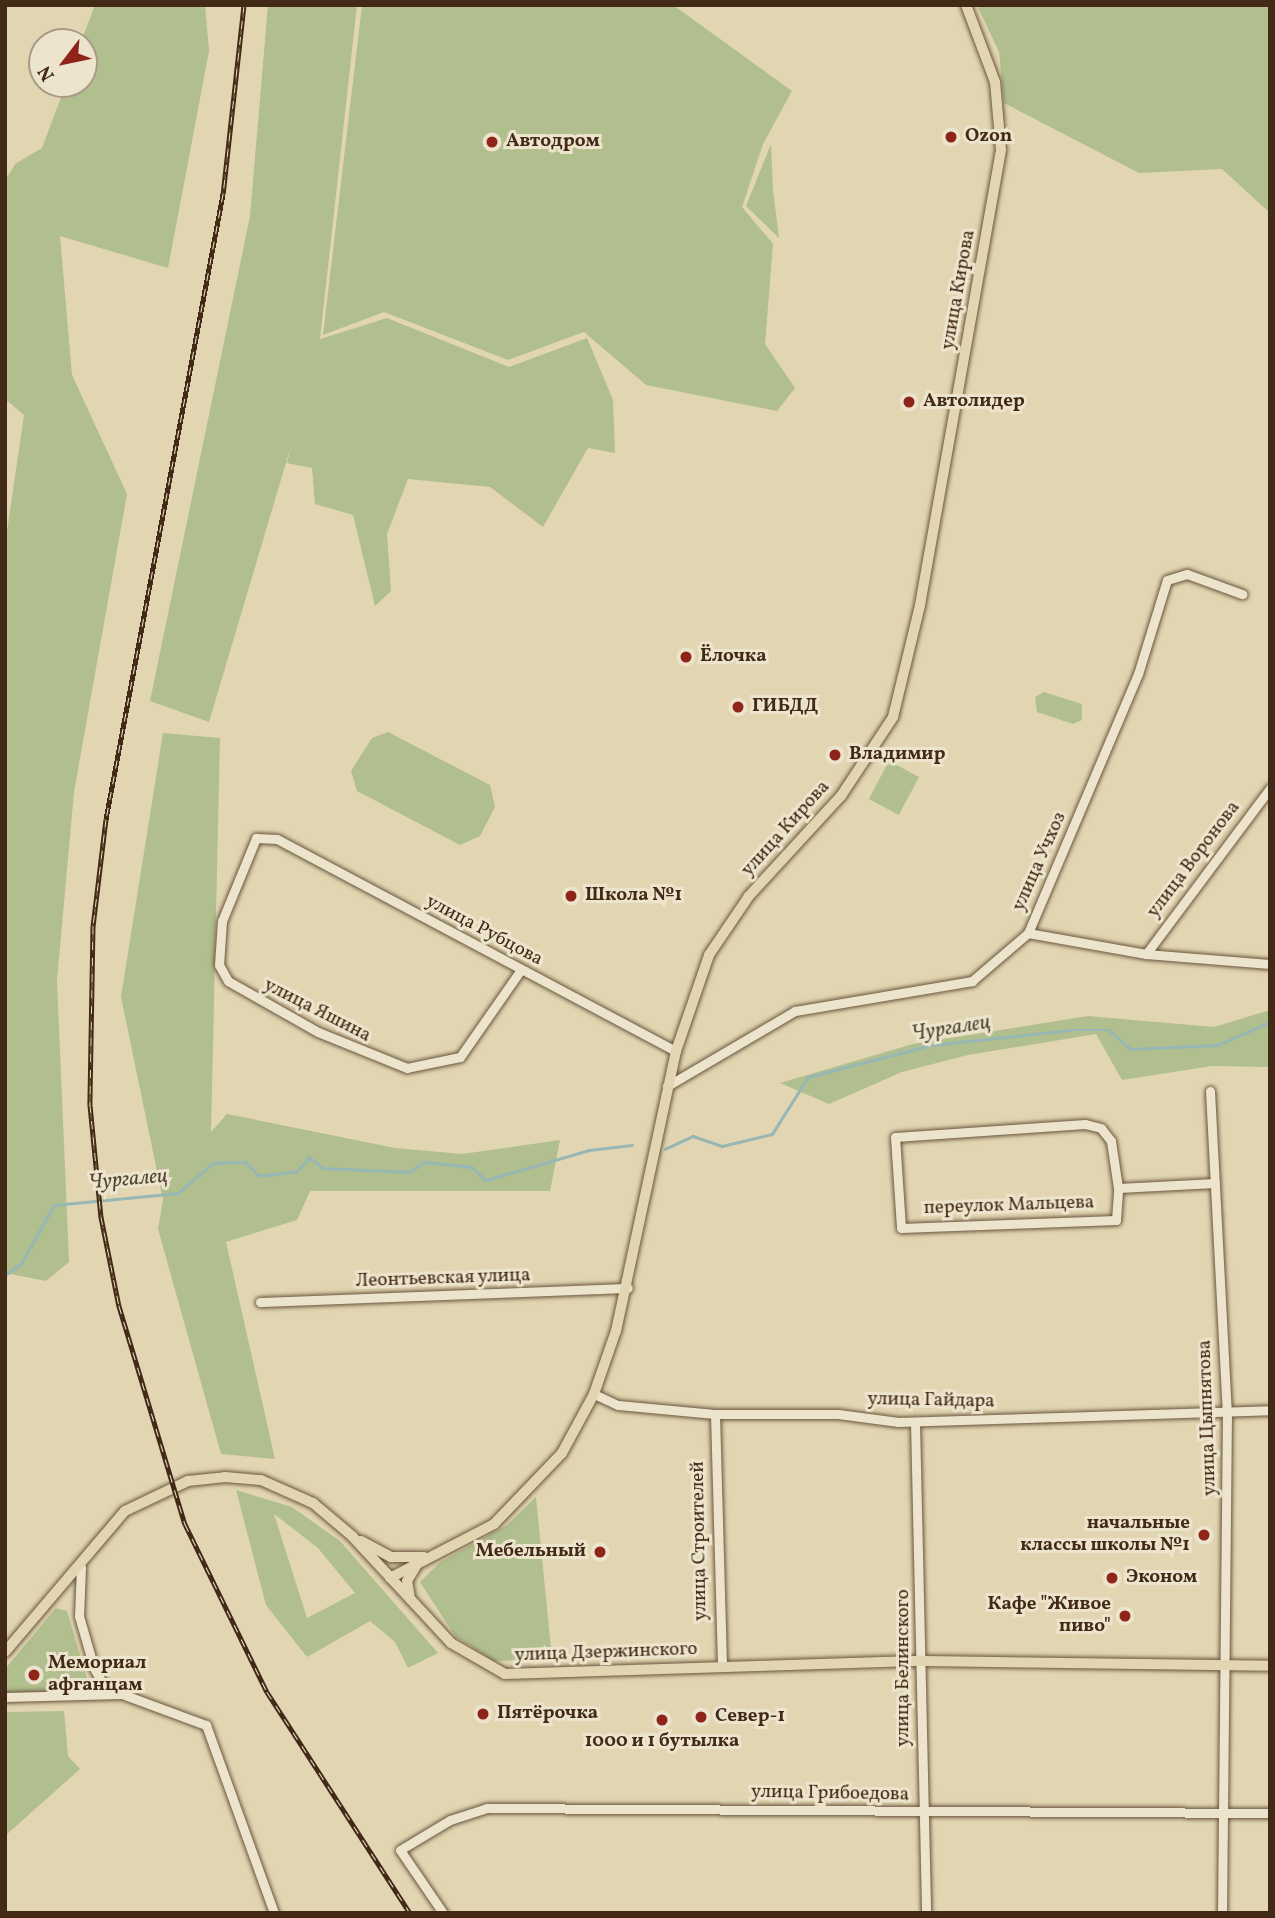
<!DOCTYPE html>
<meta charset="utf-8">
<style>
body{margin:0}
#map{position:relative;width:1275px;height:1918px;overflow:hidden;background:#e2d6b2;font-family:Vollkorn,serif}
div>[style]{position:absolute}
.green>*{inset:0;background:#b1be8e;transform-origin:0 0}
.stream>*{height:2.5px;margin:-1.25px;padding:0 1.25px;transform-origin:1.25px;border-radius:1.25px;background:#97b7b5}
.roads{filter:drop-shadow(0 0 2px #6b553d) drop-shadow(0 0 2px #6b553d)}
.minor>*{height:9px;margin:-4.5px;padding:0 4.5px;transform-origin:4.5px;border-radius:4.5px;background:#ece4cd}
.major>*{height:10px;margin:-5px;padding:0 5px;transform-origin:5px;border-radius:5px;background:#e2d6b2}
.rail>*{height:5px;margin-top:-2.5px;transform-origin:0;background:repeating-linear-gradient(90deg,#ece4cd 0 8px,#432a16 0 16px);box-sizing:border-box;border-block:2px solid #432a16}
.dots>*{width:19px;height:19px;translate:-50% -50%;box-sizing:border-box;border:4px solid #ece4cd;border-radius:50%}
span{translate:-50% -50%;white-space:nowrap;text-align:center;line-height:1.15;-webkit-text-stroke:6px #ece4cd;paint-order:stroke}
.poi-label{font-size:19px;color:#432a16;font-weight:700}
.left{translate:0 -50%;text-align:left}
.right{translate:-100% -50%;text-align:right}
.street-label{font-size:19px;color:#432a16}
.water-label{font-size:21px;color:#544636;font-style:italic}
.frame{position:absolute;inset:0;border:7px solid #432a16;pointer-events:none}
.north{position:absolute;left:28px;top:28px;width:70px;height:70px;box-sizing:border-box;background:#ece4cd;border:2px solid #a89a84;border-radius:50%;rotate:238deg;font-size:19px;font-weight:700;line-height:28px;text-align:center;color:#432a16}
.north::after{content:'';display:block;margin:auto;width:24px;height:32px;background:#8f2418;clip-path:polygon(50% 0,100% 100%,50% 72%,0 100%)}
</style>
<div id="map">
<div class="green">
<i style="clip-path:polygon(95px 5px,205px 5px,209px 51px,168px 268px,60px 236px,72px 375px,127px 494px,74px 792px,57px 980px,69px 1262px,46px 1281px,5px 1273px,5px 545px,24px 415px,5px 399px,5px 181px,15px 164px,42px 148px,66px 84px,84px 84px,81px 42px)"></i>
<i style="clip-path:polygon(268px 5px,357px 5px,320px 339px,387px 318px,509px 367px,587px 338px,613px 400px,615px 453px,588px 448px,543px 527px,490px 487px,408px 479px,387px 534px,391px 591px,375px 606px,353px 515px,315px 504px,312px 468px,287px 463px,291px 446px,209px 722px,150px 701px,250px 216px)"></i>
<i style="clip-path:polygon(362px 5px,673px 5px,792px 91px,763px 144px,742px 207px,773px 244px,765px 344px,795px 388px,777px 411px,646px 385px,584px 332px,508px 360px,384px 312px,323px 335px)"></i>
<i style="clip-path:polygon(977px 5px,1269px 5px,1270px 213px,1222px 169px,1139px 173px,1004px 103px,999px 52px)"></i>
<i style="clip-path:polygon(771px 144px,773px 190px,779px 238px,746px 206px)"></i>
<i style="clip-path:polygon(1044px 692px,1082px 704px,1082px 720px,1073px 724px,1037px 712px,1035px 697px)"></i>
<i style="clip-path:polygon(388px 732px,490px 785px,495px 807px,480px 836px,460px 845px,357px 791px,351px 771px,372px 738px)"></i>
<i style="clip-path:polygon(163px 733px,220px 738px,211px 1132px,227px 1114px,395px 1148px,462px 1154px,560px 1140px,550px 1191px,310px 1191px,297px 1220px,226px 1242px,275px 1459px,221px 1454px,158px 1229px,163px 1200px,121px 997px)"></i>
<i style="left:889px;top:761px;width:34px;height:43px;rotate:28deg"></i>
<i style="clip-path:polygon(1270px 1010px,1270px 1067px,1212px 1066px,1122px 1080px,1096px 1034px,968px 1055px,902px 1072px,829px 1104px,780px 1083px,913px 1044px,1088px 1016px,1214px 1027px)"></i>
<i style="clip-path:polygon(evenodd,236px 1490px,292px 1507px,340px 1541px,438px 1653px,408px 1668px,395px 1642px,370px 1621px,307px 1657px,266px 1605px,236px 1490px,274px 1514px,318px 1548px,355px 1593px,307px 1618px,274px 1514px)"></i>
<i style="clip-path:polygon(536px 1497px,552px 1659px,494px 1661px,455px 1636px,420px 1582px,439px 1563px,507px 1525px)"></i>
<i style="clip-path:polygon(56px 1608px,67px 1611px,88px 1682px,82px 1690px,5px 1694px,5px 1669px)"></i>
<i style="clip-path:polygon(64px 1711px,68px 1756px,80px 1769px,5px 1836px,5px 1712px)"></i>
</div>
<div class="stream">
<i style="left:665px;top:1149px;width:31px;rotate:-25deg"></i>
<i style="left:693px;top:1136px;width:31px;rotate:19deg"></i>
<i style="left:722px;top:1146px;width:51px;rotate:-13.5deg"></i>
<i style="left:772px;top:1134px;width:67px;rotate:-57.7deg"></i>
<i style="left:808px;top:1077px;width:128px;rotate:-14.5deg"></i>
<i style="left:932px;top:1045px;width:139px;rotate:-6.2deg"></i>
<i style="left:1070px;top:1030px;width:39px"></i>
<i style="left:1109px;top:1030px;width:29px;rotate:41deg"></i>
<i style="left:1131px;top:1049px;width:87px;rotate:-2.6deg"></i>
<i style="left:1218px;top:1045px;width:57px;rotate:-23.9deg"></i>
<i style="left:5px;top:1275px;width:19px;rotate:-35deg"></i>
<i style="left:21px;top:1264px;width:68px;rotate:-60.8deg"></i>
<i style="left:54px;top:1205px;width:125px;rotate:-5.5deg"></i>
<i style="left:178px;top:1193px;width:46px;rotate:-40.6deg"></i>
<i style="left:213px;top:1163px;width:33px;rotate:-2deg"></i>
<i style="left:246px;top:1162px;width:19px;rotate:47deg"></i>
<i style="left:259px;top:1176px;width:38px;rotate:-7deg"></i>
<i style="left:297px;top:1171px;width:18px;rotate:-49deg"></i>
<i style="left:309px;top:1157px;width:18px;rotate:38deg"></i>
<i style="left:323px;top:1168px;width:86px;rotate:2.7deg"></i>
<i style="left:409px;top:1172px;width:19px;rotate:-32deg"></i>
<i style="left:425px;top:1162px;width:47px;rotate:6.1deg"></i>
<i style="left:472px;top:1167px;width:19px;rotate:43deg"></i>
<i style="left:486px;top:1180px;width:107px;rotate:-16.2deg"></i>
<i style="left:589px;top:1150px;width:43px;rotate:-6.6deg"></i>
</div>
<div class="roads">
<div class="minor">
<i style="left:1028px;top:933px;width:120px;rotate:10.1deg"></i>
<i style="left:1146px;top:954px;width:124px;rotate:4.6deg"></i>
<i style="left:1146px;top:954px;width:207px;rotate:-53.2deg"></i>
<i style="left:520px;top:971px;width:105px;rotate:124.9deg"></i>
<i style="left:460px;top:1057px;width:54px;rotate:168.3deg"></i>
<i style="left:407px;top:1068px;width:96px;rotate:-158deg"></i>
<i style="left:318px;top:1032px;width:103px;rotate:-150.5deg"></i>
<i style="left:228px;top:981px;width:18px;rotate:-119deg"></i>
<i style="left:219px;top:965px;width:44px;rotate:-86.1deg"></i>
<i style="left:222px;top:921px;width:90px;rotate:-67.7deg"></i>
<i style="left:256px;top:838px;width:21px;rotate:3deg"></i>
<i style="left:277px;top:839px;width:452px;rotate:28deg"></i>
<i style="left:667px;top:1086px;width:148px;rotate:-30.4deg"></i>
<i style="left:795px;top:1011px;width:180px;rotate:-9.6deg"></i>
<i style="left:972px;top:981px;width:74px;rotate:-40.6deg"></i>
<i style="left:1028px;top:933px;width:281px;rotate:-67deg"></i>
<i style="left:1138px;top:674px;width:98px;rotate:-72.9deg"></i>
<i style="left:1167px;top:580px;width:21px;rotate:-17deg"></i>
<i style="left:1187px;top:574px;width:59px;rotate:20deg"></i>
<i style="left:1210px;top:1091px;width:321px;rotate:87deg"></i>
<i style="left:1227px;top:1412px;width:501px;rotate:90.57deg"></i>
<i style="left:1118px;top:1188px;width:48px;rotate:-98.5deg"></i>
<i style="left:1111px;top:1141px;width:16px;rotate:-128deg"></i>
<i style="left:1101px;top:1128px;width:16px;rotate:-166deg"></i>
<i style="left:1085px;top:1124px;width:190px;rotate:176.1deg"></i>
<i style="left:895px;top:1137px;width:91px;rotate:86.2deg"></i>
<i style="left:901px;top:1228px;width:215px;rotate:-2.1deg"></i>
<i style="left:1116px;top:1220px;width:32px;rotate:-86deg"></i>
<i style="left:1118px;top:1188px;width:97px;rotate:-3deg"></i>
<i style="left:260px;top:1302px;width:368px;rotate:-2.2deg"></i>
<i style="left:594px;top:1394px;width:26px;rotate:25deg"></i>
<i style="left:618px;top:1405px;width:97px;rotate:5.3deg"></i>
<i style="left:715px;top:1414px;width:123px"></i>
<i style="left:838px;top:1414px;width:61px;rotate:7.6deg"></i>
<i style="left:898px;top:1422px;width:372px;rotate:-1.8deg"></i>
<i style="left:715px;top:1414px;width:252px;rotate:88.4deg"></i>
<i style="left:915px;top:1422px;width:491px;rotate:88.7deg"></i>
<i style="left:81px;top:1567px;width:49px;rotate:92.3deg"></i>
<i style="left:79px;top:1616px;width:54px;rotate:73.9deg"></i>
<i style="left:94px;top:1668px;width:18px;rotate:61deg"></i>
<i style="left:103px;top:1684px;width:21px;rotate:28deg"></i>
<i style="left:122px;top:1694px;width:90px;rotate:20.3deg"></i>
<i style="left:206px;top:1725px;width:200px;rotate:70.1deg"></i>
<i style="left:5px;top:1697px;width:115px;rotate:-1.5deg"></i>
<i style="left:443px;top:1913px;width:76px;rotate:-124.3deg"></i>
<i style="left:400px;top:1850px;width:58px;rotate:-31deg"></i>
<i style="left:450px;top:1820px;width:39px;rotate:-18deg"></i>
<i style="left:487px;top:1808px;width:783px;rotate:0.37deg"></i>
</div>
<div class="major">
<i style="left:361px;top:1541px;width:34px;rotate:28deg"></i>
<i style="left:391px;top:1557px;width:33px"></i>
<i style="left:390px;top:1578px;width:117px;rotate:-27.4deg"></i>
<i style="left:494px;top:1524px;width:98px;rotate:-46.2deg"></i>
<i style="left:562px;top:1453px;width:67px;rotate:-61.5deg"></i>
<i style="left:594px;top:1394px;width:67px;rotate:-70.8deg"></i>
<i style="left:616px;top:1331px;width:286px;rotate:-77.9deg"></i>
<i style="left:676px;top:1051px;width:102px;rotate:-71deg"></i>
<i style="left:709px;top:955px;width:71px;rotate:-55.9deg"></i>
<i style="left:749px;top:896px;width:136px;rotate:-47.4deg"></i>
<i style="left:841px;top:796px;width:95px;rotate:-56.6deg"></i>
<i style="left:893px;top:717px;width:115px;rotate:-76.4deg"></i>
<i style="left:920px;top:605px;width:462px;rotate:-79.9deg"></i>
<i style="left:1001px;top:150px;width:68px;rotate:-95deg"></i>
<i style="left:995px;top:82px;width:82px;rotate:-110.6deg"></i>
<i style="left:410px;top:1599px;width:18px;rotate:-99deg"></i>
<i style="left:407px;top:1581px;width:17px;rotate:-59deg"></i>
<i style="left:5px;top:1652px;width:185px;rotate:-49.6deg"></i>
<i style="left:125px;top:1511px;width:70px;rotate:-25.5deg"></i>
<i style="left:188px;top:1481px;width:37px;rotate:-6deg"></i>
<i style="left:225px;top:1477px;width:36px;rotate:5deg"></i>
<i style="left:261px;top:1480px;width:57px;rotate:23.9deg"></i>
<i style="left:313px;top:1503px;width:51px;rotate:40.2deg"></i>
<i style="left:352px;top:1536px;width:146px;rotate:47.2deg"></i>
<i style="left:451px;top:1643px;width:62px;rotate:29.9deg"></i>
<i style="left:505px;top:1674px;width:418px;rotate:-1.8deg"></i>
<i style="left:923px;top:1661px;width:347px;rotate:0.8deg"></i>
</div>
</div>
<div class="rail">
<i style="left:244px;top:5px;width:190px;rotate:96.3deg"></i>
<i style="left:223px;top:194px;width:636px;rotate:100.6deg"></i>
<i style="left:106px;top:819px;width:108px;rotate:96.9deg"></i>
<i style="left:93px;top:926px;width:179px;rotate:91deg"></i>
<i style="left:90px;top:1105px;width:113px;rotate:84.4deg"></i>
<i style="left:101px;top:1217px;width:91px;rotate:78.6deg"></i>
<i style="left:119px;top:1306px;width:228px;rotate:73.2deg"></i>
<i style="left:185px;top:1524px;width:187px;rotate:64deg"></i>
<i style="left:267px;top:1692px;width:263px;rotate:57.1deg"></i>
</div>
<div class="dots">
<i style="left:951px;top:137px;background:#8f2418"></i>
<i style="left:492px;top:142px;background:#8f2418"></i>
<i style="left:909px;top:402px;background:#8f2418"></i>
<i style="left:686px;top:657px;background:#8f2418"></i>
<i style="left:738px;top:707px;background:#8f2418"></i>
<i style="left:835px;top:755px;background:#8f2418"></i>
<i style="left:571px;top:896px;background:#8f2418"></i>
<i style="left:1204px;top:1535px;background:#8f2418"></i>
<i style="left:600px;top:1552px;background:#8f2418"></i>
<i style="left:1112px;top:1578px;background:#8f2418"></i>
<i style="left:1125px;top:1616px;background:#8f2418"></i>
<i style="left:34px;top:1675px;background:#8f2418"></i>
<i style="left:483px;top:1714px;background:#8f2418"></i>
<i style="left:701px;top:1717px;background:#8f2418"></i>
<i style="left:662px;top:1720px;background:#8f2418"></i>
</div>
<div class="poi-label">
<span class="left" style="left:965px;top:137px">Ozon</span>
<span class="left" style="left:506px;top:142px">Автодром</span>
<span class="left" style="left:923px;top:402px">Автолидер</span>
<span class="left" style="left:700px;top:657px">Ёлочка</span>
<span class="left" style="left:752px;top:707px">ГИБДД</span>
<span class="left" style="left:849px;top:755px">Владимир</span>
<span class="left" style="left:585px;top:896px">Школа №1</span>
<span class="right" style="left:1190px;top:1535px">начальные<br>классы школы №1</span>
<span class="right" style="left:586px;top:1552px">Мебельный</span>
<span class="left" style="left:1126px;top:1578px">Эконом</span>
<span class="right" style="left:1111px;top:1616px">Кафе "Живое<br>пиво"</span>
<span class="left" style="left:48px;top:1675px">Мемориал<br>афганцам</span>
<span class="left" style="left:497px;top:1714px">Пятёрочка</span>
<span class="left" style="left:715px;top:1717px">Север-1</span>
<span style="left:662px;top:1742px">1000 и 1 бутылка</span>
</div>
<div class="street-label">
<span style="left:959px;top:290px;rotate:-80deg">улица Кирова</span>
<span style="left:786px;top:829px;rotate:-48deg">улица Кирова</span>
<span style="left:1194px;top:860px;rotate:-53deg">улица Воронова</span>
<span style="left:1040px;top:862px;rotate:-66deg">улица Учхоз</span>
<span style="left:484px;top:931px;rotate:28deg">улица Рубцова</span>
<span style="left:317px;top:1011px;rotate:27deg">улица Яшина</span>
<span style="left:1009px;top:1206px;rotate:-2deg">переулок Мальцева</span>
<span style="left:443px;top:1279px;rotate:-2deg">Леонтьевская улица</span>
<span style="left:931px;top:1401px;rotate:1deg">улица Гайдара</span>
<span style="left:1208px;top:1418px;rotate:-92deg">улица Цыпнятова</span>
<span style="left:700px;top:1541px;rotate:-91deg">улица Строителей</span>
<span style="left:606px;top:1653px;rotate:-2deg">улица Дзержинского</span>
<span style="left:904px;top:1668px;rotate:-90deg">улица Белинского</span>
<span style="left:830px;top:1794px;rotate:1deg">улица Грибоедова</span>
</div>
<div class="water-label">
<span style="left:951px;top:1029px;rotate:-9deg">Чургалец</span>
<span style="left:128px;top:1180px;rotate:-5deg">Чургалец</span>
</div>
<div class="frame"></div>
<div class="north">N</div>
</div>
